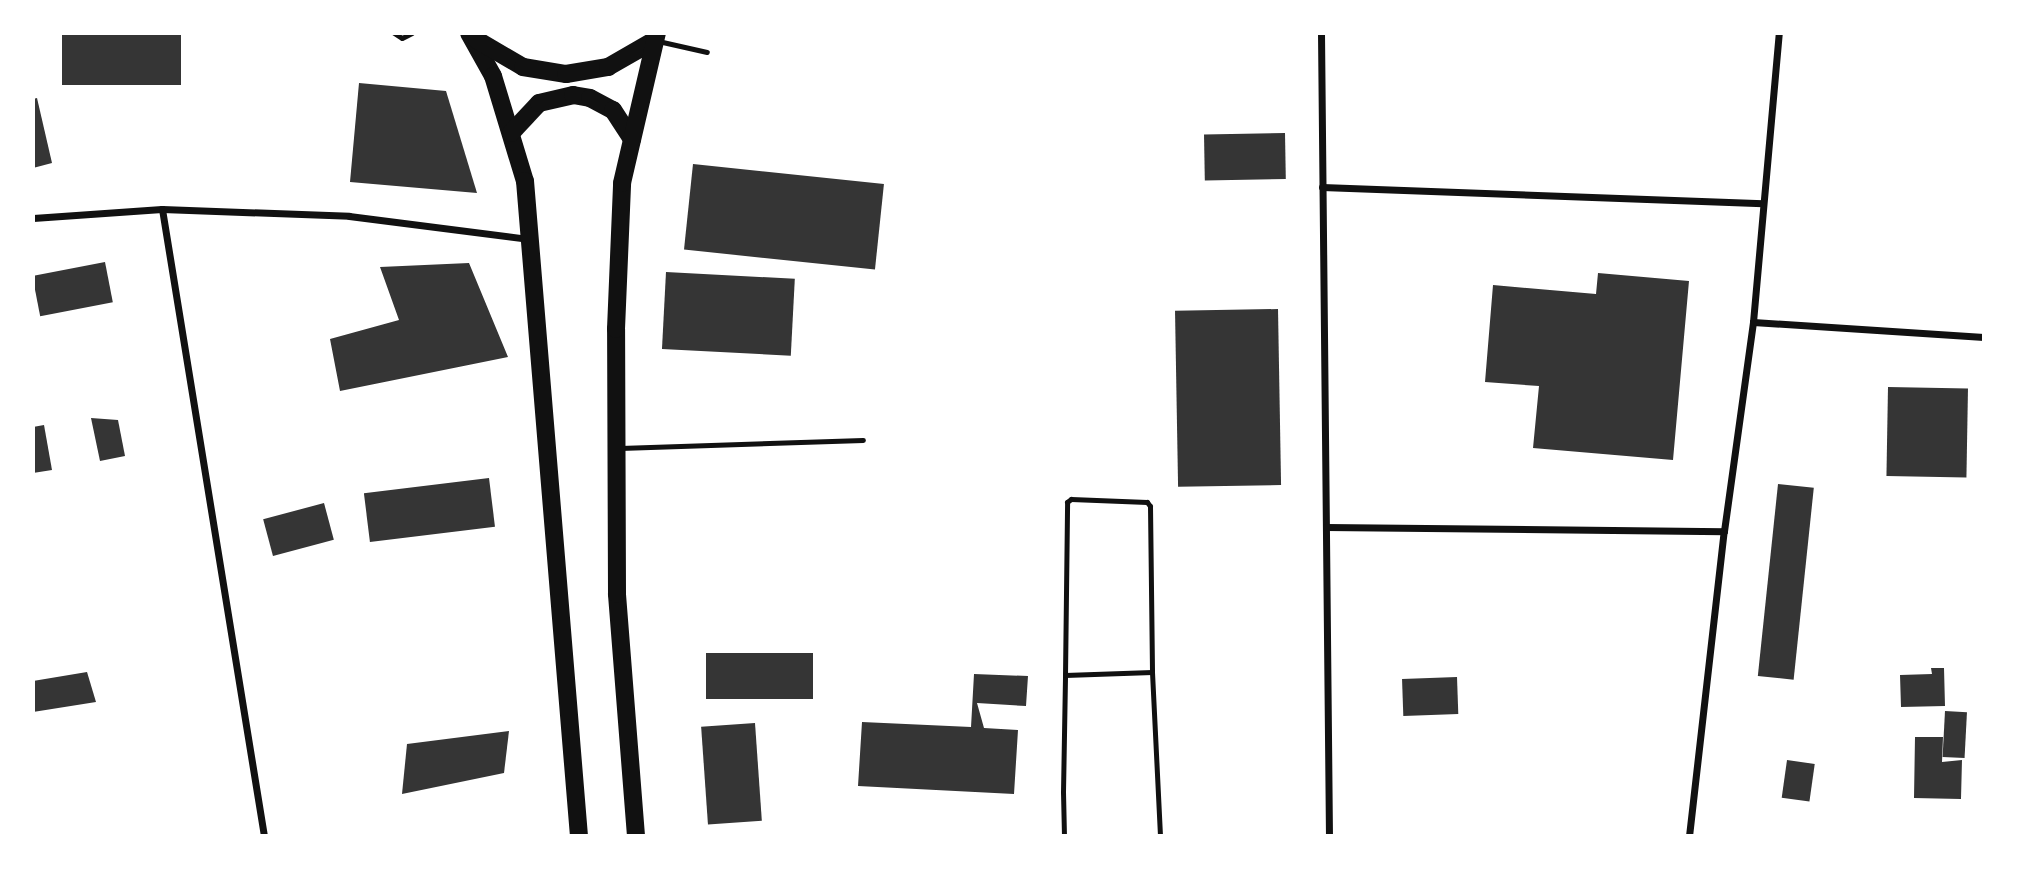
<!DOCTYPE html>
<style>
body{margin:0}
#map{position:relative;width:2017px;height:869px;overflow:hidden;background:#fff;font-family:"PT Sans",sans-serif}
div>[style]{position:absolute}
.building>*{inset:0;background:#353535;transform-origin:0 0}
.service>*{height:5px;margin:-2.5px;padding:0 2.5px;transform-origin:2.5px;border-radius:2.5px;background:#111}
.minor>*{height:7px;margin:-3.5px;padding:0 3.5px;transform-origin:3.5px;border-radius:3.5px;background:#111}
.primary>*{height:18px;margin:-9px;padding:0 9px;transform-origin:9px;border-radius:9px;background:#111}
span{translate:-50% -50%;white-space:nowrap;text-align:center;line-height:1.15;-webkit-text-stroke:6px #fff;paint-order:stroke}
.frame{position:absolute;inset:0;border:35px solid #fff;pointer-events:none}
</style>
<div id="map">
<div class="building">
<i style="left:62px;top:33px;width:119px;height:52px"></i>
<i style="clip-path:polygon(359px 83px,446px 91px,477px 193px,350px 182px)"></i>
<i style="clip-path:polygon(37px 98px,52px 163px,33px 168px,33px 99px)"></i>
<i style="left:1285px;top:133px;width:46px;height:81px;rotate:89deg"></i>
<i style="left:693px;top:164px;width:192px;height:86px;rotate:6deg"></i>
<i style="left:105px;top:262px;width:41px;height:74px;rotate:79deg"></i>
<i style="clip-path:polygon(469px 263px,508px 357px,340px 391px,330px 339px,399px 320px,380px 267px)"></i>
<i style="left:666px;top:272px;width:129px;height:77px;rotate:3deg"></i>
<i style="clip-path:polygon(1598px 273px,1689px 281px,1673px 460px,1533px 448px,1539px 386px,1485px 382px,1493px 285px,1596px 294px)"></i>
<i style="left:1278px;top:309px;width:176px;height:103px;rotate:89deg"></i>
<i style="left:1888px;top:387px;width:80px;height:89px;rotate:1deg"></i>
<i style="clip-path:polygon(91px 418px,118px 420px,125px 456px,100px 461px)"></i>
<i style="clip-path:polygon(44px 425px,52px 470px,33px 473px,33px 427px)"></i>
<i style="left:489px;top:478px;width:49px;height:126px;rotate:83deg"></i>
<i style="left:1778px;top:484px;width:36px;height:193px;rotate:6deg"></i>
<i style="left:324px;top:503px;width:38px;height:63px;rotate:75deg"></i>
<i style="left:813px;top:653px;width:46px;height:107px;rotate:90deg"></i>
<i style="clip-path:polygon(1931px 668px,1944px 668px,1945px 706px,1901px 707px,1900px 675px,1932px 674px)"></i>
<i style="clip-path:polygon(87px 672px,96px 702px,33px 712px,33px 681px)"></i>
<i style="clip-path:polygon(974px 674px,1028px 676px,1026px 706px,977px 703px,984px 728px,1018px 730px,1014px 794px,858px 786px,862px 722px,971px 727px)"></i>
<i style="left:1457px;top:677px;width:37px;height:55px;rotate:88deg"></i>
<i style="left:1945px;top:711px;width:22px;height:46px;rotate:3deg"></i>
<i style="left:755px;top:723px;width:98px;height:54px;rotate:86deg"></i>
<i style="clip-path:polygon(509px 731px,504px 773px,402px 794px,407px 744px)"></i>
<i style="clip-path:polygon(1915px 737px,1943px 737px,1942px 762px,1962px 760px,1961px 799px,1914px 798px)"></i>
<i style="left:1787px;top:760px;width:28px;height:38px;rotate:8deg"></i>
</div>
<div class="service">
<i style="left:394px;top:33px;width:9px;rotate:32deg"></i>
<i style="left:402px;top:38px;width:11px;rotate:-27deg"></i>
<i style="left:658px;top:41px;width:50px;rotate:12.7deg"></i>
<i style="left:620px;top:448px;width:243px;rotate:-1.9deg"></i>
<i style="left:1152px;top:672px;width:164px;rotate:87.2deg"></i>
<i style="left:1064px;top:836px;width:44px;rotate:-91.3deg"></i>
<i style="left:1063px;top:792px;width:117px;rotate:-89deg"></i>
<i style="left:1065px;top:675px;width:173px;rotate:-89.3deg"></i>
<i style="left:1067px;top:502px;width:5px;rotate:-37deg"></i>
<i style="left:1071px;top:499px;width:76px;rotate:2.3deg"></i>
<i style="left:1147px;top:502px;width:5px;rotate:53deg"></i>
<i style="left:1150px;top:506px;width:166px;rotate:89.3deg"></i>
<i style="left:1152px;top:672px;width:87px;rotate:178deg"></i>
</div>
<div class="minor">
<i style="left:1321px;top:33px;width:803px;rotate:89.43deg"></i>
<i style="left:1322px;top:187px;width:441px;rotate:2.1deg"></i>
<i style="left:162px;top:209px;width:635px;rotate:80.76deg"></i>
<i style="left:33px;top:218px;width:129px;rotate:-4deg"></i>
<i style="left:162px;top:209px;width:187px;rotate:2.1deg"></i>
<i style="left:349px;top:216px;width:180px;rotate:7.3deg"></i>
<i style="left:1753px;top:322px;width:231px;rotate:3.7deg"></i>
<i style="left:1326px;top:527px;width:398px;rotate:0.6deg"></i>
<i style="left:1689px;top:836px;width:307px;rotate:-83.5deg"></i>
<i style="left:1724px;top:531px;width:211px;rotate:-82.1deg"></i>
<i style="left:1753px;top:322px;width:290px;rotate:-84.9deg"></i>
</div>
<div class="primary">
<i style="left:469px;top:33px;width:49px;rotate:60.8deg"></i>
<i style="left:493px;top:76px;width:110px;rotate:73.1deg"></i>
<i style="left:525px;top:181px;width:657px;rotate:85.29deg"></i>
<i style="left:477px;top:40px;width:53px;rotate:30.4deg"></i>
<i style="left:523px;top:67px;width:44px;rotate:9.2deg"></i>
<i style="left:566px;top:74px;width:43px;rotate:-9.5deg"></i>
<i style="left:608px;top:67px;width:54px;rotate:-29.9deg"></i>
<i style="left:511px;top:133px;width:41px;rotate:-47deg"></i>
<i style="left:539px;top:103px;width:35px;rotate:-13deg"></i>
<i style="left:573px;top:95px;width:17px;rotate:10deg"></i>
<i style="left:590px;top:98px;width:26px;rotate:28deg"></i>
<i style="left:613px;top:110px;width:35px;rotate:57deg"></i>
<i style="left:636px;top:836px;width:243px;rotate:-94.5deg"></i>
<i style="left:617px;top:594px;width:265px;rotate:-90.2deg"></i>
<i style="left:616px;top:329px;width:146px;rotate:-87.6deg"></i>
<i style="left:622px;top:183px;width:154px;rotate:-76.9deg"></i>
</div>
<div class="frame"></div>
</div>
